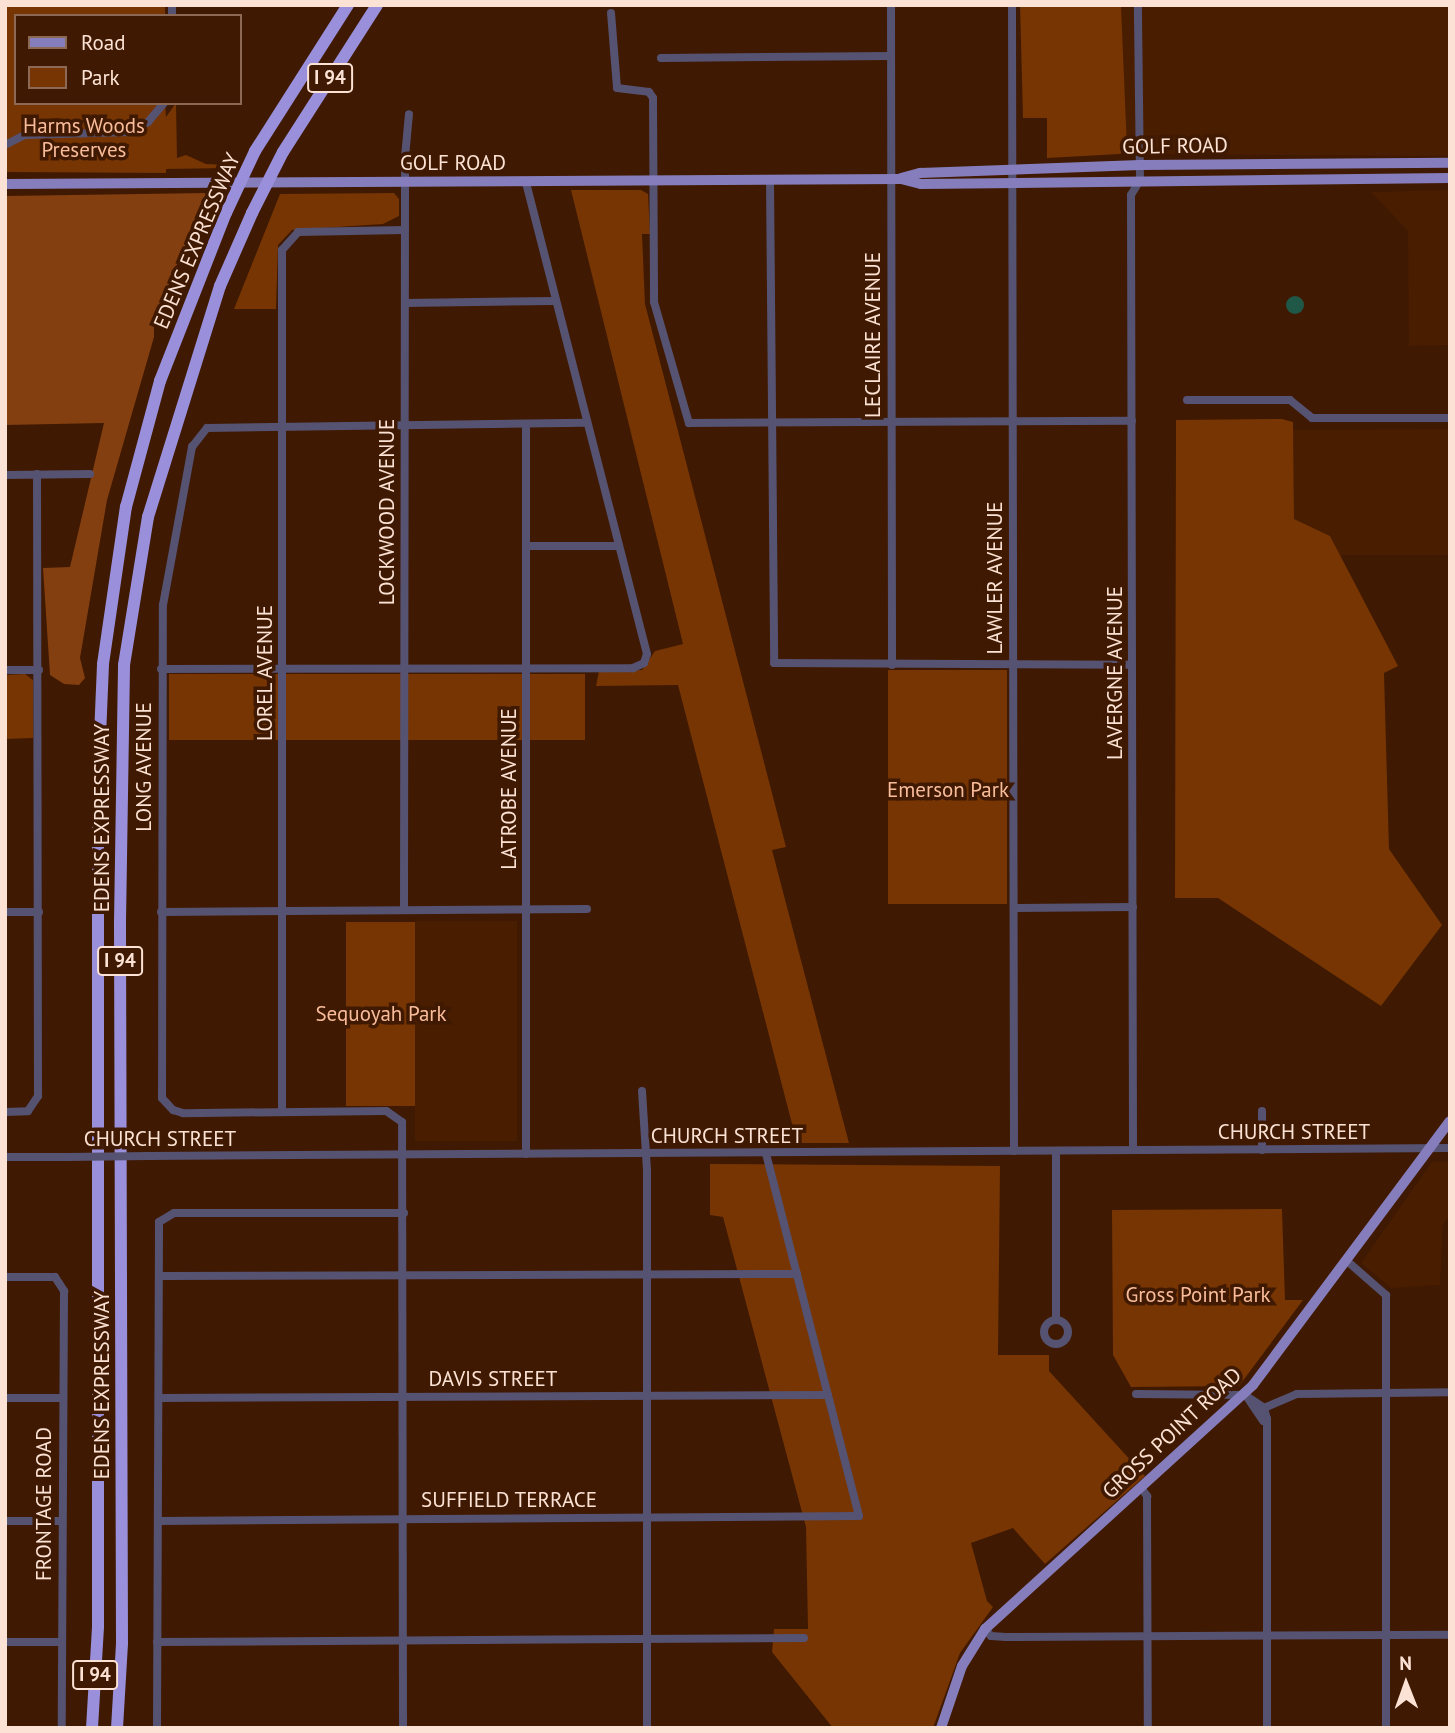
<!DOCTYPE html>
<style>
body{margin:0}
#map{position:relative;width:1455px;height:1733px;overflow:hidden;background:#3f1901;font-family:"PT Sans",sans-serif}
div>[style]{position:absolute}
.built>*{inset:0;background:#491d00;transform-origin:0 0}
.green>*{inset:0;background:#763503;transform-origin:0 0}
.forest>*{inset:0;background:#843f10}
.water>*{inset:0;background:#205847}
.round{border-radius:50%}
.minor>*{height:8px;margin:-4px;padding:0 4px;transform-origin:4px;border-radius:4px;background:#565271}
.minor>.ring{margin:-4px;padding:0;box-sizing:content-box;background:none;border:8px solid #565271;border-radius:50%}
.major>*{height:10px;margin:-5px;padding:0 5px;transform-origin:5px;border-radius:5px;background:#867ebc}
.highway>*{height:12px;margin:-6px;padding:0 6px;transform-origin:6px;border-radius:6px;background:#998fda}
.minor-bridge>*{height:8px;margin:-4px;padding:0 4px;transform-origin:4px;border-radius:4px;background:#565271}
.highway-bridge>*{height:12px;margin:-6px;padding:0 6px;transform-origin:6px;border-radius:6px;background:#998fda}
span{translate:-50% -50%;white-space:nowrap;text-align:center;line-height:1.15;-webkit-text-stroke:7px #3f1901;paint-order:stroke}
.shield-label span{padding:2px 5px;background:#3f1901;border:2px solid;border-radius:5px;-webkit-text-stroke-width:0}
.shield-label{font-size:19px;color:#fce2d4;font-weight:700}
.park-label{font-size:21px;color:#f9bc9b}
.street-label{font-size:21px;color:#fce2d4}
.frame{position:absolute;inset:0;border:7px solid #fce2d4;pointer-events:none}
.legend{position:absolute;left:14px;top:14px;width:228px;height:91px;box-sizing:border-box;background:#3f1901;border:2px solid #8b6955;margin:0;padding:9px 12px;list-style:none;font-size:21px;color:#fce2d4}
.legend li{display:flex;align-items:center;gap:14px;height:35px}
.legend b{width:35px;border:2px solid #8b6955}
.north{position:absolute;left:1371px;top:1649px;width:70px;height:70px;-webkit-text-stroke:5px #3f1901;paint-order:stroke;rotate:359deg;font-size:19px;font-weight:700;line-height:28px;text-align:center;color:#fce2d4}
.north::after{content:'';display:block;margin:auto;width:24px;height:32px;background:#fce2d4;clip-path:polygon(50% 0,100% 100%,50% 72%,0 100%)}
</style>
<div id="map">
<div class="built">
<i style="clip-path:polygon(1121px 5px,1450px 5px,1450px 156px,1120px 154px,1127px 147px)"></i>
<i style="clip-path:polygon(1450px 190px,1450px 345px,1409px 346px,1408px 231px,1371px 192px)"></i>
<i style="clip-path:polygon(1450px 429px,1450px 555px,1340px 555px,1330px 536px,1294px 519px,1293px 430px)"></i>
<i style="left:517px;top:921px;width:220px;height:102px;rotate:90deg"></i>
<i style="clip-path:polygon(1432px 1162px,1450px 1162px,1450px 1214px,1443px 1225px,1440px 1285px,1391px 1288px,1361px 1263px)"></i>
</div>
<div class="green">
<i style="clip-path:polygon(5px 5px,165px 5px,165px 16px,16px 16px,16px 103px,165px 103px,166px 117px,176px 103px,177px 158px,186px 155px,206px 164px,231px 165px,230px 168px,166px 169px,166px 173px,5px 172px)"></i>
<i style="clip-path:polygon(1020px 5px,1121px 5px,1127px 148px,1120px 154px,1047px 158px,1047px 118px,1023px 118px)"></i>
<i style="clip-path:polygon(571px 190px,641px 190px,648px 194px,650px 234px,642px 234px,645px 304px,786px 847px,772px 850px,849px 1143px,797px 1143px,678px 685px,596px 686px,599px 671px,642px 670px,655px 651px,683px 644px)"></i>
<i style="clip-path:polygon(280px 194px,394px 193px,399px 199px,399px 216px,383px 224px,292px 230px,278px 245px,276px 309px,234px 309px)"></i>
<i style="clip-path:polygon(1282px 419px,1293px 422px,1294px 519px,1330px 536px,1398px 666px,1384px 673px,1389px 849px,1442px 925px,1381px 1006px,1218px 898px,1175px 898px,1176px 420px)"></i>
<i style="left:888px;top:670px;width:119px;height:234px"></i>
<i style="clip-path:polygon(25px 674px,33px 680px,33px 738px,5px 739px,5px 675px)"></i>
<i style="left:585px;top:674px;width:66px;height:416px;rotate:90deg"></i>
<i style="left:346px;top:922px;width:69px;height:184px"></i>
<i style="clip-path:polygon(710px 1164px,1000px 1166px,998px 1355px,1049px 1355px,1049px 1371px,1145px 1476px,1045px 1564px,1013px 1528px,971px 1543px,987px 1601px,993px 1607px,960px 1653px,933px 1728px,833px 1728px,772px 1652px,774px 1629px,808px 1629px,806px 1527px,723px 1217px,710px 1215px)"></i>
<i style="clip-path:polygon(1282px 1209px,1285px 1300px,1303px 1300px,1239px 1386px,1131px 1387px,1113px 1355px,1112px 1210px)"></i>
</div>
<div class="forest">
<i style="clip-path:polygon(207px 193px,214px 195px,212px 206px,193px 227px,154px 320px,154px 337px,107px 500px,80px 658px,85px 678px,79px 685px,64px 684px,50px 675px,43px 568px,70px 567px,104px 423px,5px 425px,5px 196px)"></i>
</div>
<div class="water">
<i class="round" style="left:1286px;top:296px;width:18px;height:18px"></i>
</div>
<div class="minor">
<i style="left:891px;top:5px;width:660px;rotate:89.91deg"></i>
<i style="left:1012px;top:5px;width:1146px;rotate:89.9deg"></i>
<i style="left:611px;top:13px;width:75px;rotate:85.4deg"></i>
<i style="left:617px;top:88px;width:32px;rotate:7deg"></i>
<i style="left:649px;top:92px;width:7px;rotate:56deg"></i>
<i style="left:653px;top:98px;width:204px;rotate:89.7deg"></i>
<i style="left:654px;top:302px;width:126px;rotate:73.9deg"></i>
<i style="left:689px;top:423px;width:443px;rotate:-0.3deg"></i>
<i style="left:172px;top:16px;width:11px;rotate:-90deg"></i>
<i style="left:661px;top:58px;width:230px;rotate:-0.5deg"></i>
<i style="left:5px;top:145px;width:22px;rotate:-27deg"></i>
<i style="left:25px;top:135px;width:105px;rotate:-1.6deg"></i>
<i style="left:130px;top:132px;width:21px;rotate:-29deg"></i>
<i style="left:148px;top:122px;width:25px;rotate:-50deg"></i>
<i style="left:770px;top:180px;width:483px;rotate:89.5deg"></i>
<i style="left:774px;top:663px;width:358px;rotate:0.3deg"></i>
<i style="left:405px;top:303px;width:149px;rotate:-0.8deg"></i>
<i style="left:1187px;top:400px;width:103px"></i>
<i style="left:1290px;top:400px;width:28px;rotate:39deg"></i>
<i style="left:1312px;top:418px;width:138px"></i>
<i style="left:5px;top:475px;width:85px;rotate:-0.7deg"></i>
<i style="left:526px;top:546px;width:91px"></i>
<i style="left:161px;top:669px;width:472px;rotate:-0.1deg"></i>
<i style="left:633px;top:668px;width:12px;rotate:-24deg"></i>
<i style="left:644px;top:663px;width:9px;rotate:-72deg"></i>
<i style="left:647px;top:654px;width:487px;rotate:-104.4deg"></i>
<i style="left:5px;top:670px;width:34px"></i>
<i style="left:1015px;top:908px;width:118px;rotate:-0.5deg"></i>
<i style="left:404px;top:910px;width:753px;rotate:-89.92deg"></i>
<i style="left:405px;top:157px;width:43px;rotate:-84.7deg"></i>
<i style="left:5px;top:912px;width:34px"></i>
<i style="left:161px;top:912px;width:426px;rotate:-0.4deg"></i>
<i style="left:642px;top:1091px;width:79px;rotate:86.4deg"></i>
<i style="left:647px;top:1170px;width:558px;rotate:90deg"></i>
<i style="left:1262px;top:1111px;width:39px;rotate:90deg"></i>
<i style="left:5px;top:1112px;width:23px;rotate:-2deg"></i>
<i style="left:28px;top:1111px;width:18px;rotate:-56deg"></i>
<i style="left:38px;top:1096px;width:622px;rotate:-90.09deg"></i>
<i style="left:282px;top:1112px;width:862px;rotate:-90deg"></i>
<i style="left:282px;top:250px;width:24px;rotate:-48deg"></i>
<i style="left:298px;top:232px;width:107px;rotate:-1.1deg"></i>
<i style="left:1133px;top:1150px;width:955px;rotate:-90.12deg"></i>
<i style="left:1131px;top:195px;width:17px;rotate:-59deg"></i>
<i style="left:1140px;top:180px;width:175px;rotate:-90.7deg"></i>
<i style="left:1056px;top:1151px;width:169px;rotate:90deg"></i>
<i style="left:526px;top:1154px;width:730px;rotate:-90deg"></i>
<i style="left:149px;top:1156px;width:1301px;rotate:-0.35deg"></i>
<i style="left:5px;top:1157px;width:61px"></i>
<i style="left:1347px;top:1261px;width:52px;rotate:41.1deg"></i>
<i style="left:1386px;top:1295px;width:433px;rotate:90deg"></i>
<i style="left:160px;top:1276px;width:637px;rotate:-0.18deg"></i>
<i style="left:5px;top:1277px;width:50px"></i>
<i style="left:55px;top:1277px;width:17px;rotate:57deg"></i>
<i style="left:64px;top:1291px;width:437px;rotate:90.3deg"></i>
<i class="ring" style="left:1044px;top:1320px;width:16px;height:16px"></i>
<i style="left:1136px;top:1394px;width:109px;rotate:0.5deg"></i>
<i style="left:1245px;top:1395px;width:23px;rotate:34deg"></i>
<i style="left:1264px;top:1408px;width:11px;rotate:75deg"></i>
<i style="left:1267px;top:1419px;width:309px;rotate:90deg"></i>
<i style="left:1247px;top:1397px;width:29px;rotate:56deg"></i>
<i style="left:5px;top:1398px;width:57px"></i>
<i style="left:159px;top:1398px;width:669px;rotate:-0.26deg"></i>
<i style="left:1264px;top:1408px;width:36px;rotate:-23deg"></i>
<i style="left:1297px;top:1394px;width:153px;rotate:-0.7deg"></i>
<i style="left:1142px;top:1489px;width:9px;rotate:54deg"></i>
<i style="left:1147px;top:1496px;width:232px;rotate:89.8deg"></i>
<i style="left:5px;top:1521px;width:56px"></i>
<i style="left:158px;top:1521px;width:701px;rotate:-0.41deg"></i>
<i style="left:859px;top:1516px;width:375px;rotate:-104.4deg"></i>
<i style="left:985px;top:1629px;width:9px;rotate:49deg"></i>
<i style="left:991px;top:1636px;width:15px;rotate:4deg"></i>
<i style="left:1006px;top:1637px;width:444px;rotate:-0.3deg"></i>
<i style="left:5px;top:1642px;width:57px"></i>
<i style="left:157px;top:1642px;width:647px;rotate:-0.35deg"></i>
<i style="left:157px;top:1728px;width:506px;rotate:-89.77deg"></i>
<i style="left:159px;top:1222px;width:17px;rotate:-31deg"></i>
<i style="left:174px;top:1213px;width:230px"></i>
<i style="left:403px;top:1728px;width:606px;rotate:-90.09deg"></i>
<i style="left:402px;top:1122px;width:19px;rotate:-145deg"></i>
<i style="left:386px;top:1111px;width:203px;rotate:179.4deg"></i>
<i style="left:183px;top:1113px;width:10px;rotate:-163deg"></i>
<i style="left:173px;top:1110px;width:16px;rotate:-133deg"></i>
<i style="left:162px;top:1098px;width:493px;rotate:-89.9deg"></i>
<i style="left:163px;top:605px;width:161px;rotate:-79.6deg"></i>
<i style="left:192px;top:447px;width:24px;rotate:-52deg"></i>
<i style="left:207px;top:428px;width:379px;rotate:-0.8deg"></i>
</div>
<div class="major">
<i style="left:901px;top:178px;width:20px;rotate:-15deg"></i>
<i style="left:920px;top:173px;width:220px;rotate:-2.1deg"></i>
<i style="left:1140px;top:165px;width:310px;rotate:-0.4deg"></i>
<i style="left:5px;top:184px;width:896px;rotate:-0.32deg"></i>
<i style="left:901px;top:179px;width:21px;rotate:14deg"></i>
<i style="left:921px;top:184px;width:529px;rotate:-0.65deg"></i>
<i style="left:941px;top:1728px;width:65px;rotate:-71.3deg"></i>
<i style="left:962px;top:1666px;width:44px;rotate:-58.1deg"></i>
<i style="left:985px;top:1629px;width:362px;rotate:-42.3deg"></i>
<i style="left:1253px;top:1385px;width:329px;rotate:-53.3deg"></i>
</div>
<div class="highway">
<i style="left:255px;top:151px;width:173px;rotate:-57.5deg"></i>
<i style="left:283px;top:152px;width:174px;rotate:-57.4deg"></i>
<i style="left:92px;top:1728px;width:101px;rotate:-86.6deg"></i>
<i style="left:98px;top:1627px;width:843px;rotate:-90deg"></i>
<i style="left:98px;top:784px;width:120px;rotate:-87.6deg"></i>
<i style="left:103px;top:664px;width:159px;rotate:-81.7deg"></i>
<i style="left:126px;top:507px;width:131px;rotate:-74.9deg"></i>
<i style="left:160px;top:381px;width:180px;rotate:-68.6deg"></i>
<i style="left:117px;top:1728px;width:85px;rotate:-86.6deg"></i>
<i style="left:122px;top:1643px;width:721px;rotate:-90.16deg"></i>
<i style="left:120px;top:922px;width:257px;rotate:-89.1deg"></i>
<i style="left:124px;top:665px;width:150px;rotate:-80.8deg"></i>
<i style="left:148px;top:517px;width:242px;rotate:-72.7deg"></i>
<i style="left:220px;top:286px;width:80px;rotate:-66.3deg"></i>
</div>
<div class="minor-bridge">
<i style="left:66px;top:1157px;width:83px;rotate:-0.7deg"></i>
</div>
<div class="highway-bridge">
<i style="left:226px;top:213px;width:68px;rotate:-64.9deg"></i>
<i style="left:252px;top:213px;width:68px;rotate:-63.1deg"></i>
</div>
<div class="shield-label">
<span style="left:330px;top:78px">I 94</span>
<span style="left:120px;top:961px">I 94</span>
<span style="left:95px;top:1675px">I 94</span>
</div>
<div class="park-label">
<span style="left:84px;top:138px">Harms Woods<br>Preserves</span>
<span style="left:948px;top:790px">Emerson Park</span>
<span style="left:381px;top:1014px">Sequoyah Park</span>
<span style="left:1198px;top:1295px">Gross Point Park</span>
</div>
<div class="street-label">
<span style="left:1175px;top:146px;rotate:-1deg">GOLF ROAD</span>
<span style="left:453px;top:163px">GOLF ROAD</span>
<span style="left:197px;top:241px;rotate:-67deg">EDENS EXPRESSWAY</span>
<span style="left:873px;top:335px;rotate:-90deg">LECLAIRE AVENUE</span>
<span style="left:387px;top:512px;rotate:-90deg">LOCKWOOD AVENUE</span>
<span style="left:995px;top:578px;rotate:-90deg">LAWLER AVENUE</span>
<span style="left:265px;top:673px;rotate:-90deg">LOREL AVENUE</span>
<span style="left:1115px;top:673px;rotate:-90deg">LAVERGNE AVENUE</span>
<span style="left:144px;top:767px;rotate:-90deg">LONG AVENUE</span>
<span style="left:509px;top:789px;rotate:-90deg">LATROBE AVENUE</span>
<span style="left:102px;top:818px;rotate:-90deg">EDENS EXPRESSWAY</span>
<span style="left:1294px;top:1132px">CHURCH STREET</span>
<span style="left:727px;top:1136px">CHURCH STREET</span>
<span style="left:160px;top:1139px">CHURCH STREET</span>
<span style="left:493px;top:1379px">DAVIS STREET</span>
<span style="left:102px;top:1385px;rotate:-90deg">EDENS EXPRESSWAY</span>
<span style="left:1172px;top:1433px;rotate:-43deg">GROSS POINT ROAD</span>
<span style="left:509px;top:1500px">SUFFIELD TERRACE</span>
<span style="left:44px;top:1504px;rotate:-90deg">FRONTAGE ROAD</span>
</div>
<div class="frame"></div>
<ul class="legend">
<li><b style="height:9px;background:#867ebc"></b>Road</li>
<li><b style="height:19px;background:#763503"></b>Park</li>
</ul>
<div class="north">N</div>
</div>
